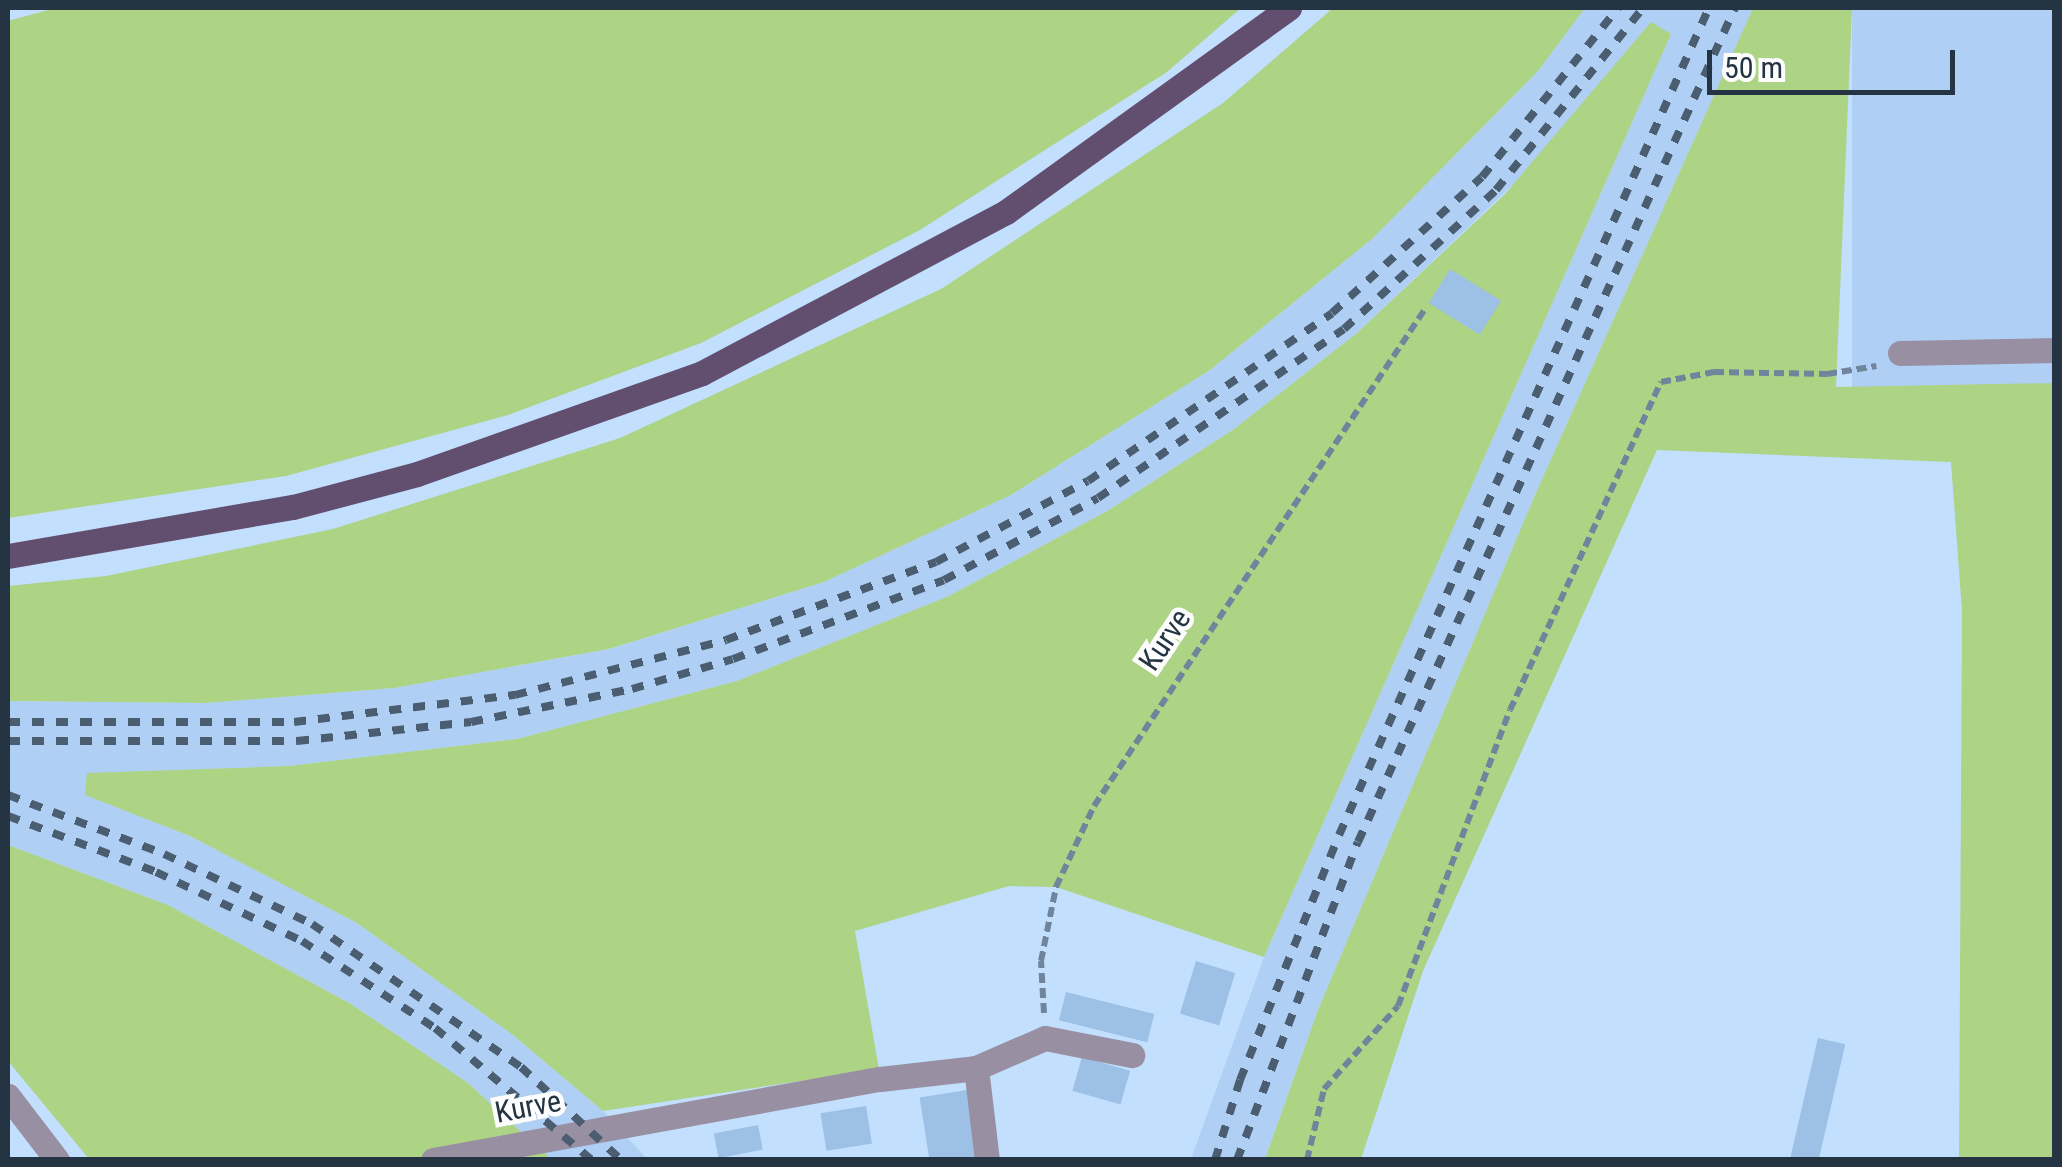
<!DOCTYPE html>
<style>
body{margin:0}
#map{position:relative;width:2062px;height:1167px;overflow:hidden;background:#c2dffe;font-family:"Roboto Condensed",sans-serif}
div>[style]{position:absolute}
.built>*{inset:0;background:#afd0f4;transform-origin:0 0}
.green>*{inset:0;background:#add384}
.building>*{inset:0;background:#9cc0e6;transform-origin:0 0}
.path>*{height:6px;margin-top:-3px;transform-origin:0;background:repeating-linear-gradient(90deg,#70859c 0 10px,transparent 0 15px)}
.minor>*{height:25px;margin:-12.5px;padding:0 12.5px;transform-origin:12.5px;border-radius:12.5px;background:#998fa2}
.major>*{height:25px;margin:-12.5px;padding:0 12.5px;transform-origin:12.5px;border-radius:12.5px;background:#624f70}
.rail>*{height:8px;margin-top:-4px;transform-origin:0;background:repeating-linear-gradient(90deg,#4b5d70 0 12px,transparent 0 24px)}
span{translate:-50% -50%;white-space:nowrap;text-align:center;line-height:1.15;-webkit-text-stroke:9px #fdfdfd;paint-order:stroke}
.street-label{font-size:30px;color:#253443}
.frame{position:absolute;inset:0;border:10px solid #253443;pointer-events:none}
.scale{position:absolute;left:1707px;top:50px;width:248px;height:45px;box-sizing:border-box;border:5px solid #253443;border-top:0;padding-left:12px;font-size:30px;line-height:35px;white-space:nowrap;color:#253443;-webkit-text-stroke:8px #fdfdfd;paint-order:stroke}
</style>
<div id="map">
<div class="built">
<i style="clip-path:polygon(1585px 8px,1753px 8px,1535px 495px,1318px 1010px,1265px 1159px,1191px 1159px,1264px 957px,1671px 34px,1357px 333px,1234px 429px,1109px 510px,949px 596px,737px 681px,517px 739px,289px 766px,87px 774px,86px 795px,190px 836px,357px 923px,513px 1035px,603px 1111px,647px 1159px,551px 1159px,468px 1083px,351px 1004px,168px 905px,8px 845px,8px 701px,206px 703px,394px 688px,610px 649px,824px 582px,1011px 495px,1210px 370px,1372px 239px,1538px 71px)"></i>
<i style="left:1852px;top:8px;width:202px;height:379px"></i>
</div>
<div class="green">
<i style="clip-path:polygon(55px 8px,1241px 8px,1167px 72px,920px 230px,701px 343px,508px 415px,286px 476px,8px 518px,8px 21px)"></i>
<i style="clip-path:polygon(1333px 8px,1585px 8px,1538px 71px,1372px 239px,1210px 370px,1011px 495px,824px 582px,609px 649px,394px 688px,206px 703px,8px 701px,8px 586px,106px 576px,333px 529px,620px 438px,941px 289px,1223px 103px)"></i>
<i style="clip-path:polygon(1753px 8px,1852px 8px,1836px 387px,2054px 383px,2054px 1159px,1959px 1159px,1962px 611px,1951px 462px,1657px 450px,1423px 971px,1361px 1159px,1265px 1159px,1318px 1010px,1535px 495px)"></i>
<i style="clip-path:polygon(1651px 22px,1671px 34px,1264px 957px,1056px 887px,1009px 886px,855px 931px,879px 1069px,603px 1111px,513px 1035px,357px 923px,190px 836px,85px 795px,87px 773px,289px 766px,517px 739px,737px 681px,949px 596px,1109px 510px,1234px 429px,1357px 333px,1505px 194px)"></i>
<i style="clip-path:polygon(8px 845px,168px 905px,351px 1004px,468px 1083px,551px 1159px,89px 1159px,8px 1061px)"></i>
</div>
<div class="building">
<i style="left:1450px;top:269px;width:60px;height:40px;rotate:32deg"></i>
<i style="left:1196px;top:961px;width:41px;height:55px;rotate:17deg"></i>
<i style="left:1066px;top:992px;width:91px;height:29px;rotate:14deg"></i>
<i style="left:1818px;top:1038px;width:28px;height:126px;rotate:13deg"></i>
<i style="left:1082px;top:1057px;width:50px;height:35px;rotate:16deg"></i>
<i style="left:967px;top:1090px;width:71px;height:48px;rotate:81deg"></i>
<i style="left:866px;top:1106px;width:38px;height:46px;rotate:81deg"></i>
<i style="left:758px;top:1125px;width:25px;height:45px;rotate:79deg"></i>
</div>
<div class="path">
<i style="left:1044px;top:1013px;width:52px;rotate:-93.3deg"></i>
<i style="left:1041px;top:961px;width:76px;rotate:-78.5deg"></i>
<i style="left:1056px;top:887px;width:89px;rotate:-64.9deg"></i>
<i style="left:1094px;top:806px;width:597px;rotate:-56.34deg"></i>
<i style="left:1307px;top:1160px;width:73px;rotate:-76.5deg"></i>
<i style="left:1324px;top:1089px;width:111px;rotate:-48.3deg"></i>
<i style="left:1398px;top:1006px;width:316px;rotate:-69.3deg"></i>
<i style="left:1510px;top:710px;width:361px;rotate:-65.3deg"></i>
<i style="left:1661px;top:382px;width:54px;rotate:-10.7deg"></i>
<i style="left:1714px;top:372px;width:113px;rotate:1deg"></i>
<i style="left:1827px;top:374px;width:50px;rotate:-9.3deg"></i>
</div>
<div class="minor">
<i style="left:1900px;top:353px;width:154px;rotate:-1.1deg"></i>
<i style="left:976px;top:1068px;width:93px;rotate:83.2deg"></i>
<i style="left:8px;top:1096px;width:81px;rotate:52.6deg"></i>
<i style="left:433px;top:1160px;width:454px;rotate:-10.3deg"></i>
<i style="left:880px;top:1079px;width:97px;rotate:-6.5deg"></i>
<i style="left:976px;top:1068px;width:75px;rotate:-23.5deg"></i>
<i style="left:1045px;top:1038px;width:89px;rotate:11.1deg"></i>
</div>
<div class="major">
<i style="left:8px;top:556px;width:289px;rotate:-9.8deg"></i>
<i style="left:293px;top:507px;width:128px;rotate:-14.9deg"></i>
<i style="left:417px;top:474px;width:302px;rotate:-19.5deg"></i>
<i style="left:702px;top:373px;width:344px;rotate:-27.9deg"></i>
<i style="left:1006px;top:212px;width:349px;rotate:-35.8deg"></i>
</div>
<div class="rail">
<i style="left:8px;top:722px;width:286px"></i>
<i style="left:294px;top:722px;width:223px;rotate:-7deg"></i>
<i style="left:515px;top:695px;width:218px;rotate:-14.6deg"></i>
<i style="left:726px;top:640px;width:224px;rotate:-20.4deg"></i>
<i style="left:936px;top:562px;width:172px;rotate:-28.1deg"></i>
<i style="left:1088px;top:481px;width:296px;rotate:-34.5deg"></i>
<i style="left:1332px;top:313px;width:202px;rotate:-42.2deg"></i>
<i style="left:1482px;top:177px;width:217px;rotate:-51.2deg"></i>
<i style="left:8px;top:741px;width:289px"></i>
<i style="left:297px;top:741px;width:175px;rotate:-6.2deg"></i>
<i style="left:471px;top:722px;width:164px;rotate:-11.6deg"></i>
<i style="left:632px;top:689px;width:105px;rotate:-16.5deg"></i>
<i style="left:733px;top:659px;width:225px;rotate:-20.5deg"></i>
<i style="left:944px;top:580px;width:174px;rotate:-28deg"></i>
<i style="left:1098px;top:498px;width:298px;rotate:-34.5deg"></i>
<i style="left:1344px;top:329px;width:206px;rotate:-42.4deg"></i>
<i style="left:1496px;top:190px;width:234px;rotate:-51.1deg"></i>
<i style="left:8px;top:795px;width:167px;rotate:20.7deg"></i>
<i style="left:164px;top:854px;width:164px;rotate:25.3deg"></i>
<i style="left:312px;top:924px;width:253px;rotate:34.4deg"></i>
<i style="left:521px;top:1067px;width:137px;rotate:42.9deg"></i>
<i style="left:8px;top:816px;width:158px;rotate:20.7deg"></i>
<i style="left:156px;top:872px;width:161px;rotate:25.3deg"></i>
<i style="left:302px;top:941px;width:159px;rotate:33.2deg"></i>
<i style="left:435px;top:1028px;width:205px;rotate:40.1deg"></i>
<i style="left:1215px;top:1160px;width:84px;rotate:-72.6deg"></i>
<i style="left:1240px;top:1080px;width:264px;rotate:-68deg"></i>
<i style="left:1339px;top:835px;width:906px;rotate:-65.9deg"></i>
<i style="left:1237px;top:1160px;width:340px;rotate:-69.2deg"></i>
<i style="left:1358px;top:842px;width:915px;rotate:-65.68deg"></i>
</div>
<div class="street-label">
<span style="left:1165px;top:640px;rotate:-56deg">Kurve</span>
<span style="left:528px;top:1107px;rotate:-11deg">Kurve</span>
</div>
<div class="frame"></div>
<div class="scale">50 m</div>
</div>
